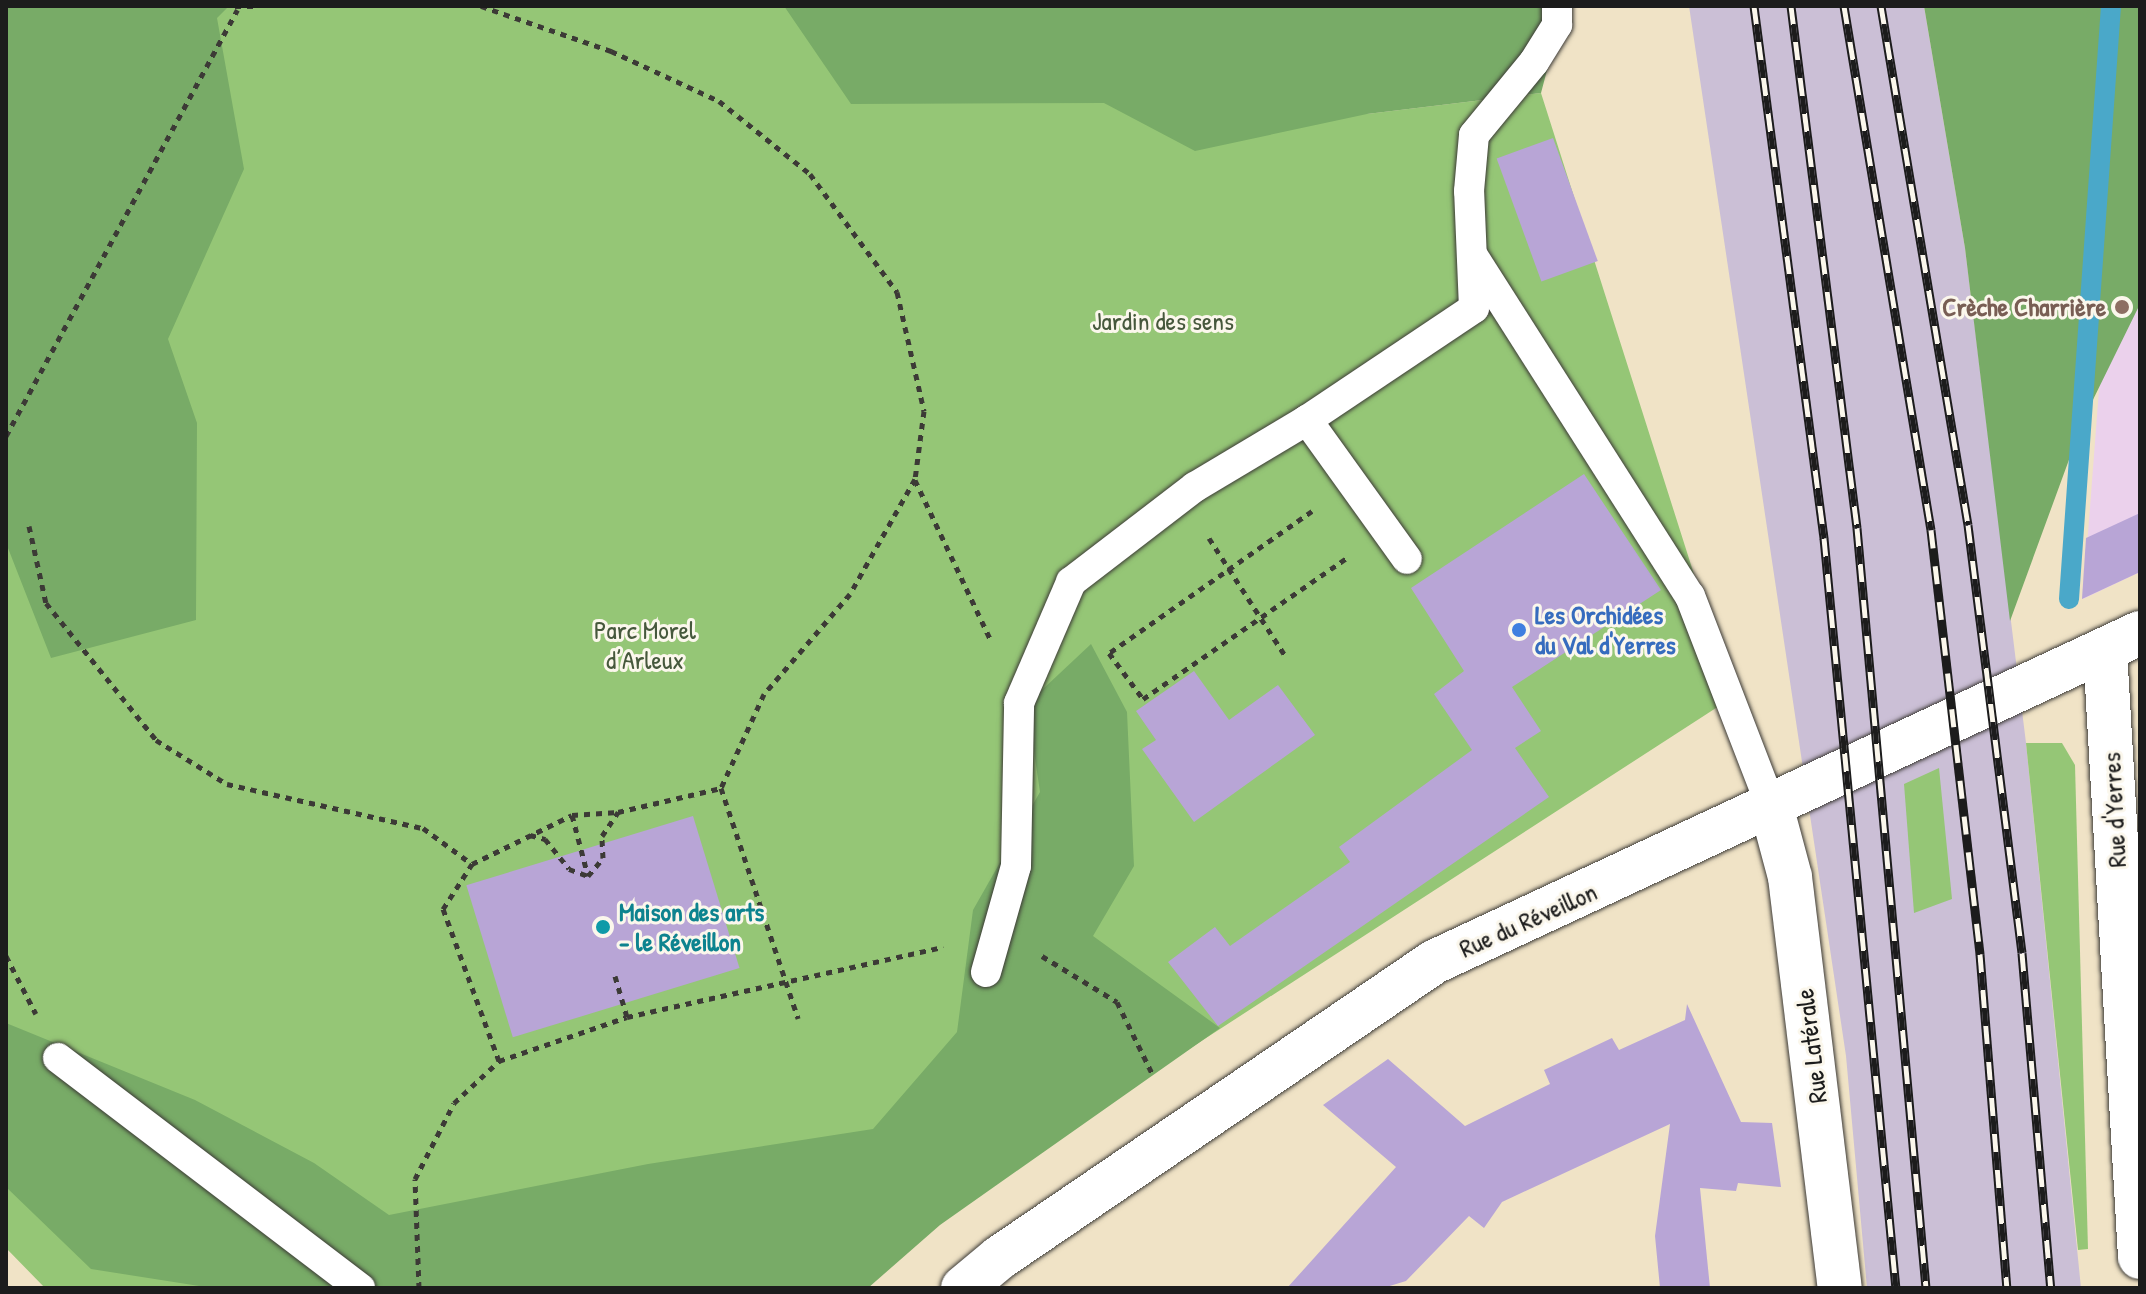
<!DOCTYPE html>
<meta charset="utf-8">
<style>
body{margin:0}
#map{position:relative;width:2146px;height:1294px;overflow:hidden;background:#f0e3c6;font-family:"Patrick Hand",sans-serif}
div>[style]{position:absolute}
.built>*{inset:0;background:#ebd1ec}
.industrial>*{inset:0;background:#cbbfd6}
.green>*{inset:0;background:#95c676}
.forest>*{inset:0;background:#78ab67}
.stream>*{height:20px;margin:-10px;padding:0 10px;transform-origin:10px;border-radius:10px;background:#4aa8c9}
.building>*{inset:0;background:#b8a5d6;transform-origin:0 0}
.path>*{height:5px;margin-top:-2.5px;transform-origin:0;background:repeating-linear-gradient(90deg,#3c3a36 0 6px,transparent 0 12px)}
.roads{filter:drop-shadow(0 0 2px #3c3a36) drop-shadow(0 0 2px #3c3a36)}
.lane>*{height:30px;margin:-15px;padding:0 15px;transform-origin:15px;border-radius:15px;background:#fff}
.street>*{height:44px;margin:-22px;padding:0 22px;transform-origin:22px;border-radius:22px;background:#fff}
.rail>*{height:9px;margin-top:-4.5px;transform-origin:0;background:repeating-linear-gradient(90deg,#fbf7ec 0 18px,#1c1c1c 0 36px);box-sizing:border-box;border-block:2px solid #1c1c1c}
.dots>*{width:22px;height:22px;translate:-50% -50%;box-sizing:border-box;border:4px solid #fbf7ec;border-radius:50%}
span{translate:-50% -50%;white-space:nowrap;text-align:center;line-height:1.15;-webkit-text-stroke:6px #fbf7ec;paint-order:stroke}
.education-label{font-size:26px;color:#785e54;font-weight:700}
.right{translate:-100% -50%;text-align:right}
.park-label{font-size:26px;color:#46583c}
.shop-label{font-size:26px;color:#366cbe;font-weight:700}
.left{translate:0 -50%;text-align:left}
.street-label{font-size:26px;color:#1c1c1c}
.culture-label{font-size:26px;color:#0d838f;font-weight:700}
.frame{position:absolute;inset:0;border:8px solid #1c1c1c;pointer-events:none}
</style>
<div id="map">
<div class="built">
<i style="clip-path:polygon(2140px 74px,2140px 572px,2083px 599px,2123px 76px)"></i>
</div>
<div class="industrial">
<i style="clip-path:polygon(1689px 6px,1924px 6px,1965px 248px,2026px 743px,2081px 1288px,1867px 1288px,1846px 1056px)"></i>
</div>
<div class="green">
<i style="clip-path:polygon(6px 6px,1195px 6px,1367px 114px,1541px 93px,1733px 697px,1152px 1073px,905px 1245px,862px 1288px,45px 1288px,6px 1248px)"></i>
<i style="clip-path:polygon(2026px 743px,2062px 743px,2075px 765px,2088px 1249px,2078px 1250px)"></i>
<i style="clip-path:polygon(1939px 768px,1952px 899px,1914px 913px,1904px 784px)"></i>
</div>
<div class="forest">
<i style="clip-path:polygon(6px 6px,229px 6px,217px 18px,244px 169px,168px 339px,197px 423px,196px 620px,51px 658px,6px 543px)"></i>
<i style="clip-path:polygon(784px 6px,1564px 6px,1541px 93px,1367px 114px,1195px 151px,1104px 103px,851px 104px)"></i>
<i style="clip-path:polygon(1924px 6px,2140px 6px,2140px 304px,2085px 416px,2010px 621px,1965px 248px)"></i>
<i style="clip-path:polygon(1091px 644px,1127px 712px,1134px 866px,1093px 936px,1220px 1028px,940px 1225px,868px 1288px,212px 1288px,91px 1269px,6px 1187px,6px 1023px,195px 1100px,314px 1163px,389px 1215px,648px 1164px,873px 1129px,957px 1032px,973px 910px,1040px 792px,1027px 704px)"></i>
</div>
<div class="stream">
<i style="left:2069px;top:599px;width:594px;rotate:-85.95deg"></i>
</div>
<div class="building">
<i style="left:1553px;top:138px;width:131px;height:60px;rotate:70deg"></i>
<i style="clip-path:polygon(1584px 474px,1661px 590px,1512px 687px,1541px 731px,1515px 748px,1549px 797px,1218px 1026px,1168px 962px,1215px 927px,1230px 946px,1350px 862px,1339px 847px,1472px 750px,1434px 694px,1464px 671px,1411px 588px)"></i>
<i style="clip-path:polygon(2140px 513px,2140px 572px,2082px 599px,2086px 538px)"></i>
<i style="clip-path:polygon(1194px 671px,1229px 720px,1278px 685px,1315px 735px,1194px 822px,1142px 749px,1156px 740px,1136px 711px)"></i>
<i style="left:693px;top:816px;width:159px;height:237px;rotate:73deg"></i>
<i style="clip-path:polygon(1687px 1004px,1741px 1122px,1772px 1123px,1781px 1187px,1738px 1183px,1736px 1191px,1700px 1188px,1710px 1288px,1660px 1288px,1655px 1236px,1670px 1124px,1502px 1202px,1484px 1228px,1469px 1216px,1406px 1281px,1383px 1288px,1287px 1288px,1396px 1167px,1323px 1105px,1388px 1059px,1465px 1126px,1550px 1084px,1544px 1070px,1612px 1038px,1619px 1050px,1685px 1020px)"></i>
</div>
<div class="path">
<i style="left:235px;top:6px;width:24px"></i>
<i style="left:481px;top:6px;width:138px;rotate:19.1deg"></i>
<i style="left:611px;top:51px;width:119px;rotate:24.8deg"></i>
<i style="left:719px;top:101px;width:117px;rotate:38.7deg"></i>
<i style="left:810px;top:174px;width:147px;rotate:53.6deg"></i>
<i style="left:897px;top:292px;width:122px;rotate:77.2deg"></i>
<i style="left:924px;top:411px;width:69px;rotate:97.5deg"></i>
<i style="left:915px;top:479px;width:132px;rotate:119.5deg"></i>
<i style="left:850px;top:594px;width:132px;rotate:130.7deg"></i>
<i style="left:764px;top:694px;width:103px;rotate:114.6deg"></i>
<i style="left:721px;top:788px;width:243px;rotate:71.5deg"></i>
<i style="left:6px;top:436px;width:485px;rotate:-61.5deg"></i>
<i style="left:915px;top:480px;width:178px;rotate:64.7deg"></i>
<i style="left:1312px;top:511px;width:248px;rotate:145deg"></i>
<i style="left:1109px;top:653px;width:57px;rotate:53.5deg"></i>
<i style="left:1143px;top:699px;width:249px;rotate:-34.7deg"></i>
<i style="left:29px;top:526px;width:79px;rotate:77.6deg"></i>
<i style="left:46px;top:603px;width:176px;rotate:51.2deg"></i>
<i style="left:156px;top:740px;width:84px;rotate:31.8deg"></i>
<i style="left:227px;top:784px;width:201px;rotate:12.7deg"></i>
<i style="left:423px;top:828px;width:61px;rotate:36.3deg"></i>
<i style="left:1209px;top:538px;width:142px;rotate:57.1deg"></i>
<i style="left:572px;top:815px;width:63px;rotate:75.3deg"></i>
<i style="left:530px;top:835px;width:16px;rotate:15deg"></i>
<i style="left:545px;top:839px;width:38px;rotate:51deg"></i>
<i style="left:569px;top:869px;width:20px;rotate:20deg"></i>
<i style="left:588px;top:876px;width:23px;rotate:-50deg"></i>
<i style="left:603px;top:858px;width:22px;rotate:-93deg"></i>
<i style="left:602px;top:836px;width:29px;rotate:-56deg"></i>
<i style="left:6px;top:956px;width:65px;rotate:62.7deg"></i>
<i style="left:1042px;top:956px;width:88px;rotate:31.5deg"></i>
<i style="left:1117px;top:1002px;width:79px;rotate:63.8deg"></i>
<i style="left:615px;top:976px;width:43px;rotate:73.7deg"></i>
<i style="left:499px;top:1061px;width:162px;rotate:-110.2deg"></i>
<i style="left:443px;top:909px;width:54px;rotate:-57.2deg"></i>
<i style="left:472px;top:864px;width:111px;rotate:-26.1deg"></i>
<i style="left:572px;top:815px;width:46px;rotate:-3.7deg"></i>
<i style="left:618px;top:812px;width:106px;rotate:-13.1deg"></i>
<i style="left:419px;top:1288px;width:109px;rotate:-92.1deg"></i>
<i style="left:415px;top:1179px;width:85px;rotate:-62.8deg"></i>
<i style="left:454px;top:1103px;width:62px;rotate:-43deg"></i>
<i style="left:499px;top:1061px;width:135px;rotate:-19deg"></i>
<i style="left:627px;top:1017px;width:324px;rotate:-12.5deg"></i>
</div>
<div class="roads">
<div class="lane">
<i style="left:1473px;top:256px;width:403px;rotate:57.5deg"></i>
<i style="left:1690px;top:596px;width:225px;rotate:68.9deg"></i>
<i style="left:1307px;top:420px;width:171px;rotate:54.3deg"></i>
<i style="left:986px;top:972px;width:110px;rotate:-74.2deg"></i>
<i style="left:1016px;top:866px;width:163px;rotate:-88.9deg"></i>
<i style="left:1019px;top:703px;width:132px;rotate:-66.7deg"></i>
<i style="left:1071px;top:582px;width:156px;rotate:-37.5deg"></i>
<i style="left:1195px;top:487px;width:131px;rotate:-30.9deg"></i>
<i style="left:1307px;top:420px;width:201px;rotate:-33.8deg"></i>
<i style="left:1474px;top:308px;width:117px;rotate:-92.4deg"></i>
<i style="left:1469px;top:191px;width:56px;rotate:-84.9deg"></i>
<i style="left:1474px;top:135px;width:94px;rotate:-50.6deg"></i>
<i style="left:1534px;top:62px;width:44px;rotate:-58.1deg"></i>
<i style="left:1557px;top:25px;width:19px;rotate:-90deg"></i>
<i style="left:58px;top:1058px;width:380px;rotate:37.3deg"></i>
</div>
<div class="street">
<i style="left:2105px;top:650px;width:608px;rotate:86.7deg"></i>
<i style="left:1771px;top:806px;width:73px;rotate:75deg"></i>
<i style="left:1790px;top:877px;width:414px;rotate:83.1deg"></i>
<i style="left:963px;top:1288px;width:47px;rotate:-39.8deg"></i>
<i style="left:999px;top:1258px;width:526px;rotate:-34.23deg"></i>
<i style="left:1434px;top:962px;width:779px;rotate:-24.99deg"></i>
</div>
</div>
<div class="rail">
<i style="left:1754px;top:6px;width:537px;rotate:82.5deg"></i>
<i style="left:1824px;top:538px;width:753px;rotate:84.52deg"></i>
<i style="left:1791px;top:6px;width:526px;rotate:82.79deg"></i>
<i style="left:1857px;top:528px;width:763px;rotate:84.81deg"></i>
<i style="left:1844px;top:6px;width:531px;rotate:80.57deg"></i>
<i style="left:1931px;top:530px;width:427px;rotate:83.4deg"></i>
<i style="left:1980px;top:954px;width:335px;rotate:85.4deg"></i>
<i style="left:1881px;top:6px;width:526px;rotate:80.48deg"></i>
<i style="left:1968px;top:525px;width:431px;rotate:82.8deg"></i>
<i style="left:2022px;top:953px;width:336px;rotate:85.1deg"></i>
</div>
<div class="dots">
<i style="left:2122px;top:307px;background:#8d6e63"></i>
<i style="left:1519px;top:630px;background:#3f7fe0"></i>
<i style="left:603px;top:927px;background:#0f9aa8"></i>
</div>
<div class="education-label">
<span class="right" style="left:2106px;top:307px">Crèche Charrière</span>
</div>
<div class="park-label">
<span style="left:1163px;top:321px">Jardin des sens</span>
<span style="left:645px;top:645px">Parc Morel<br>d’Arleux</span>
</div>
<div class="shop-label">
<span class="left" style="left:1535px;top:630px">Les Orchidées<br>du Val d'Yerres</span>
</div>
<div class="street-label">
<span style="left:2114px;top:810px;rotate:-93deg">Rue d'Yerres</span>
<span style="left:1528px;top:920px;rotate:-24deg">Rue du Réveillon</span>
<span style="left:1811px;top:1046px;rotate:-97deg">Rue Latérale</span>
</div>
<div class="culture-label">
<span class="left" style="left:619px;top:927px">Maison des arts<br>- le Réveillon</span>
</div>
<div class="frame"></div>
</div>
